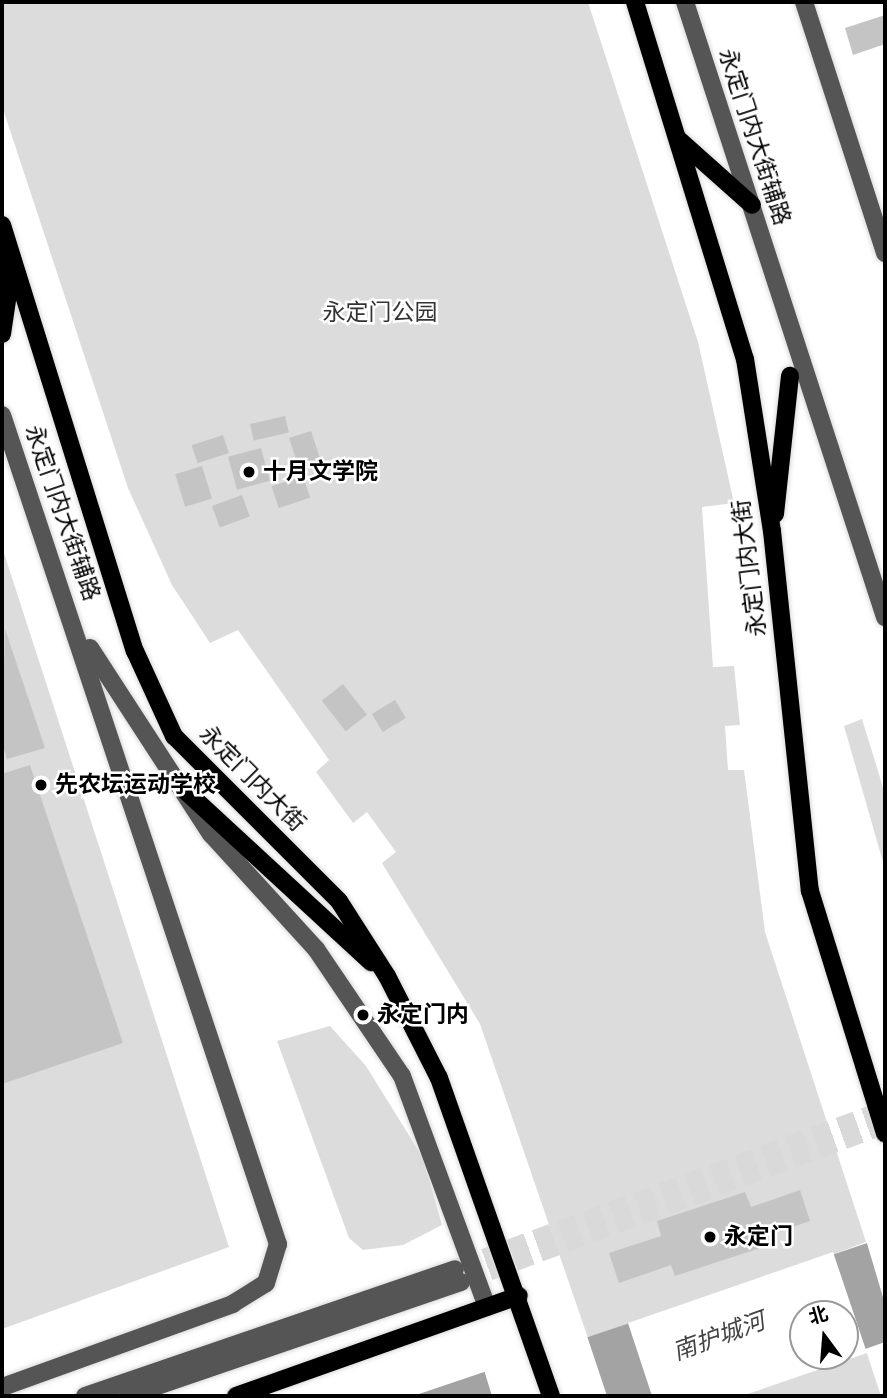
<!DOCTYPE html>
<meta charset="utf-8">
<style>
body{margin:0}
#map{position:relative;width:887px;height:1398px;overflow:hidden;background:#fff;font-family:"Source Sans 3","Noto Sans SC",sans-serif}
div>[style]{position:absolute}
.green>*{inset:0;background:#dcdcdc}
.water>*{inset:0;background:#a3a3a3}
.pier>*{inset:0;background:#fff}
.building>*{inset:0;background:#c4c4c4;transform-origin:0 0}
.minor-tunnel>*{height:18px;margin-top:-9px;transform-origin:0;background:repeating-linear-gradient(90deg,#d9d9d9 0 18px,transparent 0 27px)}
.roads{filter:drop-shadow(0 0 2px #dbdbdb) drop-shadow(0 0 2px #dbdbdb)}
.minor>*{height:18px;margin:-9px;padding:0 9px;transform-origin:9px;border-radius:9px;background:#555}
.major>*{height:18px;margin:-9px;padding:0 9px;transform-origin:9px;border-radius:9px;background:#000}
.dots>*{width:19px;height:19px;translate:-50% -50%;box-sizing:border-box;border:4px solid #fff;border-radius:50%}
span{translate:-50% -50%;white-space:nowrap;text-align:center;line-height:1.15;-webkit-text-stroke:5px #fff;paint-order:stroke}
.street-label{font-size:23px;color:#000}
.park-label{font-size:23px;color:#333}
.poi-label{font-size:23px;color:#000;font-weight:700}
.left{translate:0 -50%;text-align:left}
.water-label{font-size:24px;color:#444;font-style:italic}
.frame{position:absolute;inset:0;border:4px solid #000;pointer-events:none}
.north{position:absolute;left:789px;top:1300px;width:70px;height:70px;box-sizing:border-box;background:#fff;border:2px solid #999;border-radius:50%;rotate:344deg;font-size:19px;font-weight:700;line-height:28px;text-align:center;color:#000}
.north::after{content:'';display:block;margin:auto;width:24px;height:32px;background:#000;clip-path:polygon(50% 0,100% 100%,50% 72%,0 100%)}
</style>
<div id="map">
<div class="green">
<i style="clip-path:polygon(evenodd,2px 2px,588px 2px,698px 342px,734px 503px,702px 507px,713px 667px,734px 666px,740px 725px,725px 726px,728px 770px,744px 770px,765px 932px,866px 1242px,834px 1254px,881px 1396px,652px 1396px,628px 1324px,588px 1338px,480px 1024px,382px 863px,396px 852px,367px 812px,353px 823px,316px 772px,329px 760px,238px 630px,210px 643px,172px 585px,128px 488px,2px 106px,2px 2px,803px 1314px,845px 1314px,845px 1356px,803px 1356px,803px 1314px)"></i>
<i style="clip-path:polygon(2px 547px,229px 1247px,2px 1329px)"></i>
<i style="clip-path:polygon(862px 719px,885px 794px,885px 869px,844px 726px)"></i>
<i style="clip-path:polygon(330px 1026px,366px 1066px,423px 1158px,442px 1225px,403px 1245px,363px 1250px,349px 1238px,277px 1041px)"></i>
</div>
<div class="water">
<i style="clip-path:polygon(evenodd,885px 1237px,885px 1342px,732px 1396px,413px 1396px,885px 1237px,803px 1314px,845px 1314px,845px 1356px,803px 1356px,803px 1314px)"></i>
</div>
<div class="pier">
<i style="clip-path:polygon(885px 1233px,885px 1304px,866px 1240px)"></i>
<i style="clip-path:polygon(evenodd,833px 1252px,867px 1353px,742px 1396px,652px 1396px,628px 1323px,833px 1252px,803px 1314px,845px 1314px,845px 1356px,803px 1356px,803px 1314px)"></i>
<i style="clip-path:polygon(587px 1336px,607px 1396px,492px 1396px,484px 1370px)"></i>
</div>
<div class="building">
<i style="clip-path:polygon(885px 15px,885px 44px,853px 55px,845px 28px)"></i>
<i style="left:285px;top:416px;width:17px;height:36px;rotate:77deg"></i>
<i style="left:311px;top:431px;width:35px;height:23px;rotate:72deg"></i>
<i style="left:223px;top:435px;width:19px;height:33px;rotate:72deg"></i>
<i style="left:261px;top:448px;width:34px;height:34px;rotate:75deg"></i>
<i style="left:202px;top:466px;width:34px;height:28px;rotate:73deg"></i>
<i style="left:303px;top:476px;width:23px;height:33px;rotate:72deg"></i>
<i style="left:242px;top:495px;width:23px;height:32px;rotate:70deg"></i>
<i style="clip-path:polygon(5px 629px,45px 748px,7px 759px,2px 742px)"></i>
<i style="left:343px;top:684px;width:39px;height:27px;rotate:52deg"></i>
<i style="left:395px;top:700px;width:21px;height:27px;rotate:59deg"></i>
<i style="clip-path:polygon(30px 765px,123px 1043px,2px 1084px,2px 774px)"></i>
<i style="clip-path:polygon(800px 1190px,810px 1221px,759px 1238px,763px 1247px,675px 1276px,671px 1265px,619px 1283px,609px 1253px,661px 1236px,657px 1221px,745px 1192px,751px 1207px)"></i>
</div>
<div class="minor-tunnel">
<i style="left:459px;top:1267px;width:454px;rotate:-20.3deg"></i>
<i style="left:464px;top:1281px;width:449px;rotate:-20.3deg"></i>
</div>
<div class="roads">
<div class="minor">
<i style="left:685px;top:2px;width:647px;rotate:71.99deg"></i>
<i style="left:804px;top:2px;width:264px;rotate:72.1deg"></i>
<i style="left:2px;top:415px;width:874px;rotate:71.59deg"></i>
<i style="left:278px;top:1244px;width:41px;rotate:107.1deg"></i>
<i style="left:266px;top:1283px;width:39px;rotate:148deg"></i>
<i style="left:233px;top:1304px;width:245px;rotate:160.2deg"></i>
<i style="left:90px;top:648px;width:222px;rotate:57deg"></i>
<i style="left:211px;top:834px;width:156px;rotate:47.6deg"></i>
<i style="left:316px;top:949px;width:153px;rotate:55.9deg"></i>
<i style="left:402px;top:1076px;width:246px;rotate:69.8deg"></i>
<i style="left:85px;top:1396px;width:391px;rotate:-18.9deg"></i>
<i style="left:128px;top:1396px;width:352px;rotate:-18.9deg"></i>
</div>
<div class="major">
<i style="left:635px;top:2px;width:374px;rotate:72.9deg"></i>
<i style="left:745px;top:359px;width:174px;rotate:81.1deg"></i>
<i style="left:772px;top:531px;width:362px;rotate:84deg"></i>
<i style="left:810px;top:891px;width:254px;rotate:72.8deg"></i>
<i style="left:678px;top:139px;width:99px;rotate:41.7deg"></i>
<i style="left:2px;top:225px;width:446px;rotate:72.7deg"></i>
<i style="left:135px;top:651px;width:94px;rotate:65.4deg"></i>
<i style="left:174px;top:736px;width:233px;rotate:45deg"></i>
<i style="left:339px;top:901px;width:89px;rotate:57.4deg"></i>
<i style="left:387px;top:976px;width:114px;rotate:63deg"></i>
<i style="left:439px;top:1078px;width:337px;rotate:70.6deg"></i>
<i style="left:2px;top:334px;width:68px;rotate:-81.5deg"></i>
<i style="left:775px;top:514px;width:139px;rotate:-83.8deg"></i>
<i style="left:178px;top:784px;width:263px;rotate:42.7deg"></i>
<i style="left:236px;top:1396px;width:300px;rotate:-19.5deg"></i>
</div>
</div>
<div class="dots">
<i style="left:249px;top:472px;background:#000"></i>
<i style="left:41px;top:785px;background:#000"></i>
<i style="left:363px;top:1015px;background:#000"></i>
<i style="left:710px;top:1237px;background:#000"></i>
</div>
<div class="street-label">
<span style="left:754px;top:137px;rotate:72deg">永定门内大街辅路</span>
<span style="left:62px;top:513px;rotate:71deg">永定门内大街辅路</span>
<span style="left:750px;top:568px;rotate:-97deg">永定门内大街</span>
<span style="left:252px;top:779px;rotate:45deg">永定门内大街</span>
</div>
<div class="park-label">
<span style="left:380px;top:313px">永定门公园</span>
</div>
<div class="poi-label">
<span class="left" style="left:263px;top:472px">十月文学院</span>
<span class="left" style="left:55px;top:785px">先农坛运动学校</span>
<span class="left" style="left:377px;top:1015px">永定门内</span>
<span class="left" style="left:724px;top:1237px">永定门</span>
</div>
<div class="water-label">
<span style="left:719px;top:1337px;rotate:-20deg">南护城河</span>
</div>
<div class="frame"></div>
<div class="north">北</div>
</div>
